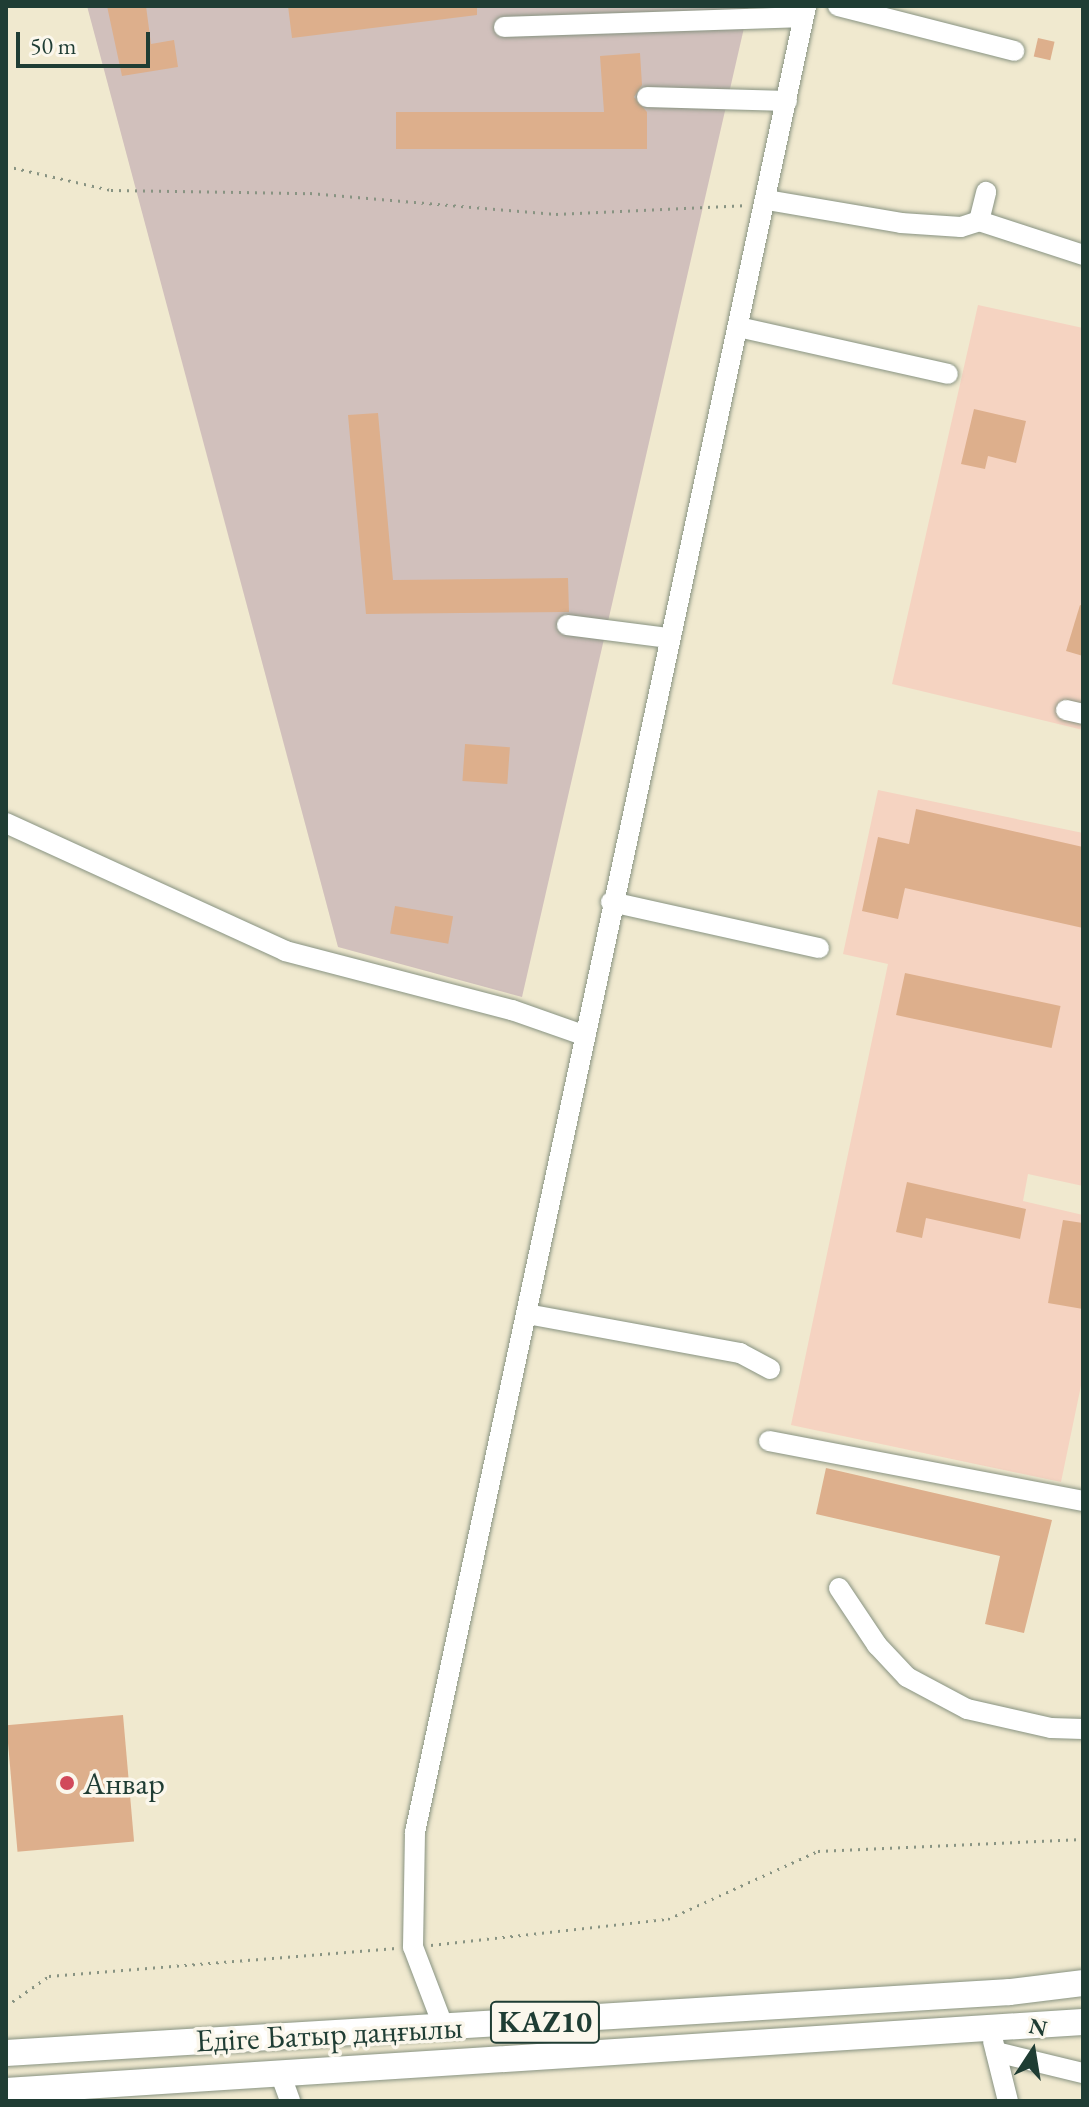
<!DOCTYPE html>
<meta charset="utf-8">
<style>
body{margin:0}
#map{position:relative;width:1089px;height:2107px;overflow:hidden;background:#f0e9cf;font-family:"EB Garamond",serif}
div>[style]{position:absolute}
.built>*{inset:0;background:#f5d3c1}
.industrial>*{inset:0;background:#d1c0bc}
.building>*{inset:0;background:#ddaf8c;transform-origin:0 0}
.path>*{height:3px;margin-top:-1.5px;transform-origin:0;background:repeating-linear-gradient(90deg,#889382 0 2px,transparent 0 8px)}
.roads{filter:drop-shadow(0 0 2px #889382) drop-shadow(0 0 2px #889382)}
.minor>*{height:20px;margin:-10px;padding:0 10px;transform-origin:10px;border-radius:10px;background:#fff}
.major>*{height:26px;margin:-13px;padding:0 13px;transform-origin:13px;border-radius:13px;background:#fff}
.dots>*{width:22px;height:22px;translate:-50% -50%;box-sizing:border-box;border:4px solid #fbf7ec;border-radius:50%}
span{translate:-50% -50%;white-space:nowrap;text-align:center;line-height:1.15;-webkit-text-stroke:7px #fbf7ec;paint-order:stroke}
.shield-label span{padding:2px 6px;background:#fbf7ec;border:2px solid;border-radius:6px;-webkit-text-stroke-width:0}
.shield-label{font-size:30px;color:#1f3d34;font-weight:700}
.poi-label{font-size:32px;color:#1f3d34}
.left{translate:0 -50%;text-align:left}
.street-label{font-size:32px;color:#1f3d34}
.frame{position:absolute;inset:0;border:8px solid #1f3d34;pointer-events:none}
.north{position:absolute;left:993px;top:2011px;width:80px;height:80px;-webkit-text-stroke:6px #fbf7ec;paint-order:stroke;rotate:12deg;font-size:22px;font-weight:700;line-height:32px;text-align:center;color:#1f3d34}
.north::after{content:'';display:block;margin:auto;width:28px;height:36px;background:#1f3d34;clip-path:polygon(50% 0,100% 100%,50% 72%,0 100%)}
.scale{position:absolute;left:16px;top:32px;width:134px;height:36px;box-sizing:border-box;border:4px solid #1f3d34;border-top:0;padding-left:10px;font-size:24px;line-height:28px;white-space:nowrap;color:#1f3d34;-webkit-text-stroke:6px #fbf7ec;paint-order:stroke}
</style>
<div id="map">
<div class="built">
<i style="clip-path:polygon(978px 305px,1083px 328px,1083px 730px,892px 684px)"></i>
<i style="clip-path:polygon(878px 790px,1083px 833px,1083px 1186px,1028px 1174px,1023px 1201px,1083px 1215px,1083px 1376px,1061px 1482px,791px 1425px,888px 964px,843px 954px)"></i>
</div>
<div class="industrial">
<i style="clip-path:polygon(87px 6px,749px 6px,522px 997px,338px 947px)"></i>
</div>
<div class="building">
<i style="clip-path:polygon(107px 6px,146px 6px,151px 44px,174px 40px,178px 67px,122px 76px)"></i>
<i style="clip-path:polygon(288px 6px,477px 6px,477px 15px,292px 38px)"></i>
<i style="left:1038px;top:38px;width:17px;height:19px;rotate:13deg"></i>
<i style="clip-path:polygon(640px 53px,642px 85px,634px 97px,647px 112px,647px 149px,396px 149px,396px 112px,604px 112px,600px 56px)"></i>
<i style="clip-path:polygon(974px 409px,1026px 421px,1016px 463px,988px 456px,985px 469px,961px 464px)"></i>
<i style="clip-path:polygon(378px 413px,393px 580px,568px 578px,569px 612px,366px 614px,348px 415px)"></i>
<i style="clip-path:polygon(1080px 605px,1083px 606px,1083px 656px,1066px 651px)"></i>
<i style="left:465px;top:744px;width:45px;height:37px;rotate:4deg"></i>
<i style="clip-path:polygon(916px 809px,1083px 847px,1083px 928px,905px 888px,898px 919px,862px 911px,878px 837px,909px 844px)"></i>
<i style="left:395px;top:906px;width:59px;height:28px;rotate:10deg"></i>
<i style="left:905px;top:973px;width:159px;height:43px;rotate:12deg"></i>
<i style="clip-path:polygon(907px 1182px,1026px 1209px,1020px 1239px,926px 1218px,922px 1238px,896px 1232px)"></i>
<i style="clip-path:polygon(1063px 1220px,1083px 1223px,1083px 1309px,1048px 1303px)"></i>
<i style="clip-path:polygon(826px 1468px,1052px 1520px,1024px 1633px,985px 1624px,1000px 1556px,816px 1514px)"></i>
<i style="left:123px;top:1715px;width:127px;height:117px;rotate:85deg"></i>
</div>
<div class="path">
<i style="left:6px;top:166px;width:108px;rotate:12.9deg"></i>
<i style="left:111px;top:190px;width:199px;rotate:0.9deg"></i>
<i style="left:310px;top:193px;width:247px;rotate:4.9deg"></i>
<i style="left:556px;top:214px;width:188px;rotate:-2.7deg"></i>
<i style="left:431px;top:1945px;width:238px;rotate:-6.3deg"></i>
<i style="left:668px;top:1919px;width:165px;rotate:-24.4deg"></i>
<i style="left:818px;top:1851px;width:265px;rotate:-2.6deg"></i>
<i style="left:6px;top:2006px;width:52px;rotate:-34.9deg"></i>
<i style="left:49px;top:1976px;width:348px;rotate:-4.6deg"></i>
</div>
<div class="roads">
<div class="minor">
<i style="left:838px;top:6px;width:182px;rotate:14.3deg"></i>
<i style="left:504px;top:27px;width:299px;rotate:-1.9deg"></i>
<i style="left:647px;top:97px;width:140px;rotate:1.6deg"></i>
<i style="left:767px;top:200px;width:136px;rotate:9.7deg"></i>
<i style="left:901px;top:223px;width:60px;rotate:3.8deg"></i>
<i style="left:961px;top:227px;width:19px;rotate:-18deg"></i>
<i style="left:979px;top:221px;width:30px;rotate:-76deg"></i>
<i style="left:979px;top:221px;width:109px;rotate:18.1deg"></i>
<i style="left:738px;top:327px;width:215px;rotate:12.6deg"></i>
<i style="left:567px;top:625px;width:103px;rotate:7.3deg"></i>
<i style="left:1066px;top:710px;width:17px;rotate:13deg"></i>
<i style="left:6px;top:823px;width:307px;rotate:24.6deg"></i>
<i style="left:285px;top:951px;width:235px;rotate:14.6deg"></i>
<i style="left:512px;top:1010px;width:78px;rotate:19.4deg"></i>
<i style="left:611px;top:902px;width:213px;rotate:12.5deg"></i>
<i style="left:527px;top:1314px;width:217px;rotate:10.4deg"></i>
<i style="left:740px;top:1353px;width:34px;rotate:28deg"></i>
<i style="left:769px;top:1441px;width:320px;rotate:10.8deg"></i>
<i style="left:839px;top:1588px;width:69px;rotate:56.3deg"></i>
<i style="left:877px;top:1645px;width:44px;rotate:46.8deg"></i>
<i style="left:907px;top:1677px;width:68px;rotate:28.1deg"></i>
<i style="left:967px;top:1709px;width:86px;rotate:12.7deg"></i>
<i style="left:1051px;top:1728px;width:32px;rotate:2deg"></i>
<i style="left:444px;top:2028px;width:87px;rotate:-110.9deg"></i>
<i style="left:413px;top:1947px;width:115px;rotate:-89deg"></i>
<i style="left:415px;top:1832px;width:1867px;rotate:-77.91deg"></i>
<i style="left:993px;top:2041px;width:62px;rotate:76deg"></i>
<i style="left:996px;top:2052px;width:89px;rotate:13.6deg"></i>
<i style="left:280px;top:2073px;width:30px;rotate:70deg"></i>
</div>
<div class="major">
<i style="left:6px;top:2053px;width:1006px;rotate:-3.48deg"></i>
<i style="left:1010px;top:1992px;width:74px;rotate:-7deg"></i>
<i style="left:6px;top:2091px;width:1079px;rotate:-3.67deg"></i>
</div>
</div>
<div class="dots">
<i style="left:67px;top:1783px;background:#d1495b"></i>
</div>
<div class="shield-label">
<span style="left:545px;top:2022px">KAZ10</span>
</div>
<div class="poi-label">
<span class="left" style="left:83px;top:1783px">Анвар</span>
</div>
<div class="street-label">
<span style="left:329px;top:2034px;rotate:-3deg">Едіге Батыр даңғылы</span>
</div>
<div class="frame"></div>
<div class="north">N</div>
<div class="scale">50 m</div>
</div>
